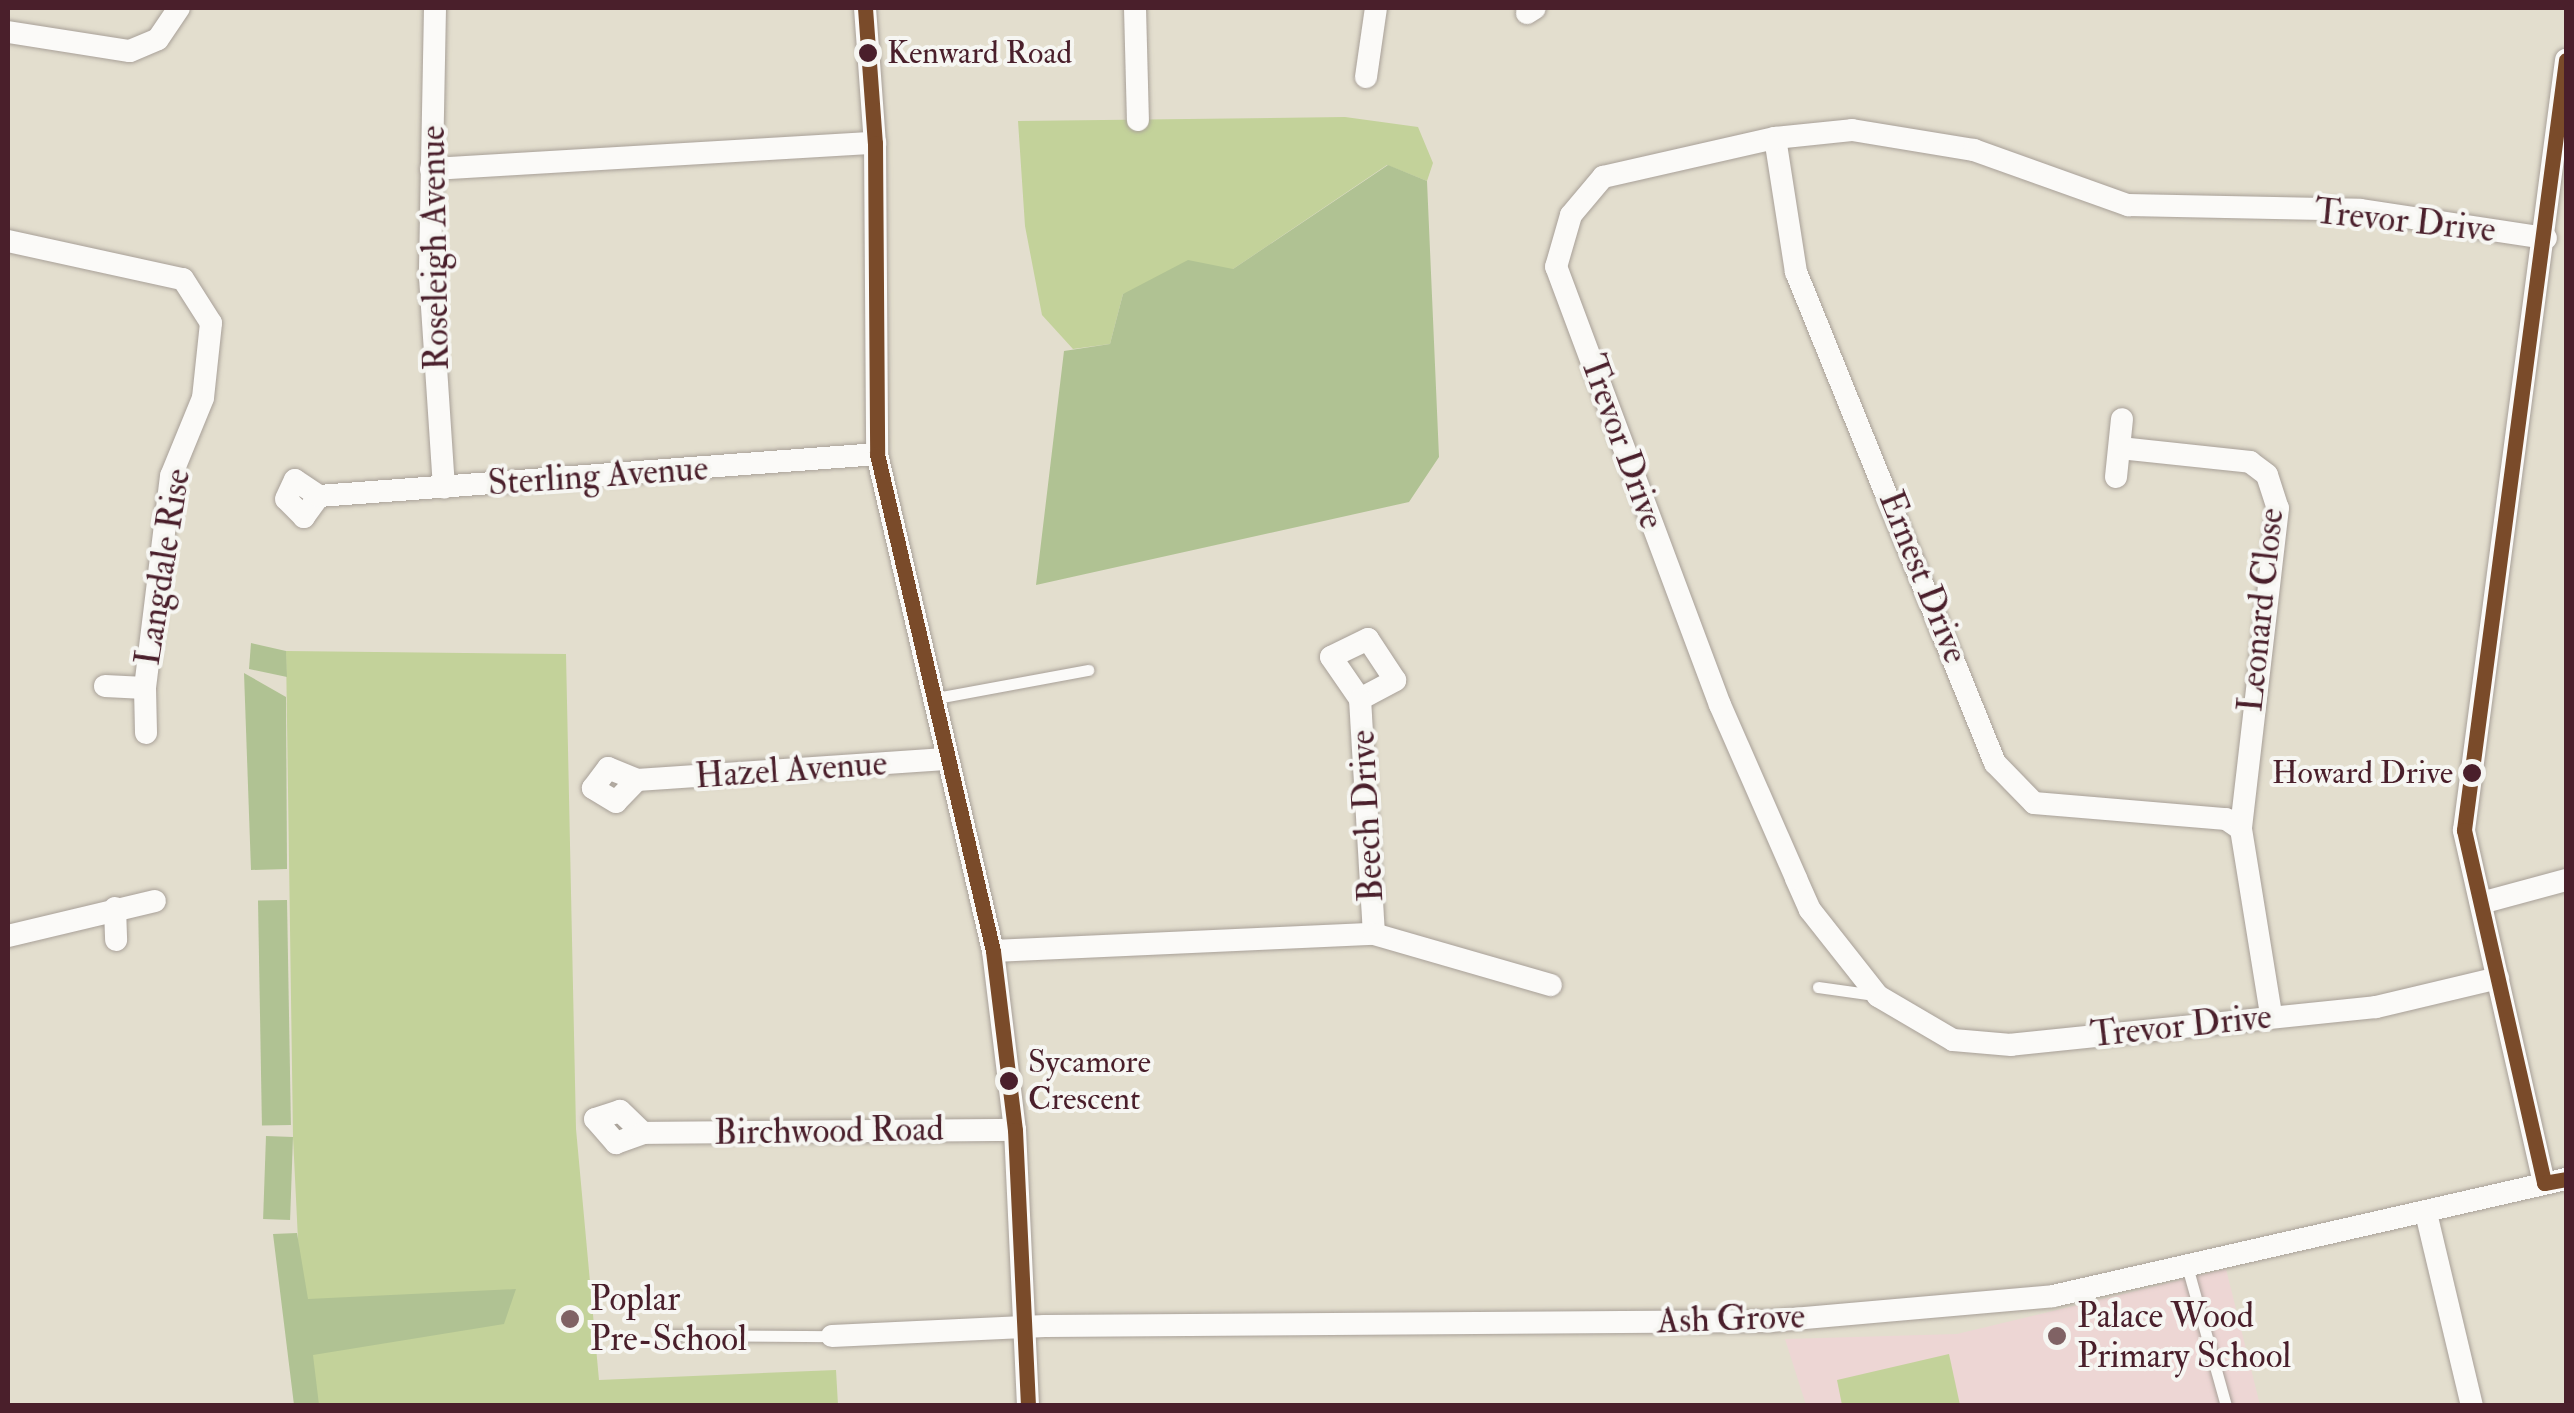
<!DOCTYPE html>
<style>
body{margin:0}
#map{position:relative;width:2574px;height:1413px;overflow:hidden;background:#e3dece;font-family:"IM FELL Double Pica",serif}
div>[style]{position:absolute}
.built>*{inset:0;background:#edd6d4}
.green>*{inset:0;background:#c3d29a}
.forest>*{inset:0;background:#b0c293;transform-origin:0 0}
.roads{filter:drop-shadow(0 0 2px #a8a098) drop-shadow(0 0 2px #a8a098)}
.lane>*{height:11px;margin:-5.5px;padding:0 5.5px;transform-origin:5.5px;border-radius:5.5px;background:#fbfaf8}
.street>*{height:22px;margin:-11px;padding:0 11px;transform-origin:11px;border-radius:11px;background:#fbfaf8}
.bus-1>*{height:15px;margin:-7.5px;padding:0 7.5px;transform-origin:7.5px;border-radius:7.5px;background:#7a4b2a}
.dots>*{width:28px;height:28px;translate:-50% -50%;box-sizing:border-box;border:5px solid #f6f6f2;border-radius:50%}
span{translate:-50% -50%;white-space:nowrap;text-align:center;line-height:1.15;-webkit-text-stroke:8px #f6f6f2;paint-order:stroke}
.bus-label{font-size:32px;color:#4a1f2b}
.left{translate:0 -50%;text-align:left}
.right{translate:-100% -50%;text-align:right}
.street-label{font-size:35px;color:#4a1f2b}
.poi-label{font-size:35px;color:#4a1f2b}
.frame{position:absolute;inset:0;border:10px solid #4a1f2b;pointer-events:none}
</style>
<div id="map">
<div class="built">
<i style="clip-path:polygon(2226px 1269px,2260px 1405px,1806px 1405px,1785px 1339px,1957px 1334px)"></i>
</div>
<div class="green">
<i style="clip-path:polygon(1345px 117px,1418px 127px,1433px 163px,1427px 181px,1387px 165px,1233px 269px,1123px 294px,1110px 344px,1073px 349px,1042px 315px,1025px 226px,1018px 121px)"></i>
<i style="clip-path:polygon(286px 651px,566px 654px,576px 1129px,599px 1380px,836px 1370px,838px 1405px,306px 1405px,293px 1137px)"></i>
<i style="clip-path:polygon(1949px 1354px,1960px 1405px,1842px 1405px,1837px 1380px)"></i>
</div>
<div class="forest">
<i style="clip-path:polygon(1388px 165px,1427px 181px,1439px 457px,1409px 502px,1036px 585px,1064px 351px,1110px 344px,1123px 294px,1188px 260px,1233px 269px)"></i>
<i style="clip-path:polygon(251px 643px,286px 651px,287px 677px,249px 669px)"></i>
<i style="clip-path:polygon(244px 673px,286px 697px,287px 869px,251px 870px)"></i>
<i style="left:287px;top:900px;width:225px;height:29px;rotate:89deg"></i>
<i style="left:266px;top:1136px;width:27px;height:83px;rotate:2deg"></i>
<i style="clip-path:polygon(297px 1233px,308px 1299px,516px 1289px,504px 1324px,313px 1355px,319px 1405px,294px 1405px,273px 1234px)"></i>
</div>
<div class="roads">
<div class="lane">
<i style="left:931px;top:699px;width:160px;rotate:-10.5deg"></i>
<i style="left:1818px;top:987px;width:57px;rotate:8.1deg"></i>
<i style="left:2187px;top:1266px;width:145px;rotate:74.4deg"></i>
<i style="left:669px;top:1335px;width:163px;rotate:0.4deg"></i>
</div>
<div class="street">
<i style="left:435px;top:8px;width:269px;rotate:91.1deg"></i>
<i style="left:430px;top:277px;width:211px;rotate:86.2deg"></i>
<i style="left:865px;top:8px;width:135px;rotate:85.8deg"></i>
<i style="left:875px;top:143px;width:311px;rotate:89.6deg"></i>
<i style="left:877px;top:454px;width:510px;rotate:76.86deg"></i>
<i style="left:993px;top:951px;width:180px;rotate:83deg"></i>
<i style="left:1015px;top:1130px;width:276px;rotate:87.3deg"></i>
<i style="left:1135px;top:8px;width:112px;rotate:88.5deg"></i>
<i style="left:1527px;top:13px;width:9px;rotate:-32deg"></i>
<i style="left:8px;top:32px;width:123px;rotate:8.9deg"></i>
<i style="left:130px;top:51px;width:30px;rotate:-23deg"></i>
<i style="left:158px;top:39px;width:37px;rotate:-56deg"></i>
<i style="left:1366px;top:77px;width:70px;rotate:-81.8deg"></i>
<i style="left:1775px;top:138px;width:136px;rotate:81.1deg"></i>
<i style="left:1796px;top:272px;width:530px;rotate:67.94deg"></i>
<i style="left:1995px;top:763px;width:56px;rotate:45.7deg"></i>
<i style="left:2034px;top:803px;width:193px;rotate:4.8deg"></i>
<i style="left:2226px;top:819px;width:18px;rotate:34deg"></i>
<i style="left:431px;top:169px;width:445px;rotate:-3.4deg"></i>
<i style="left:8px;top:241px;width:179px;rotate:12.3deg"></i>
<i style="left:183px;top:279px;width:52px;rotate:57.5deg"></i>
<i style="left:211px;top:323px;width:75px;rotate:96.1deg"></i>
<i style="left:203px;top:398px;width:84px;rotate:112.3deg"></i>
<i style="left:171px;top:476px;width:214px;rotate:97deg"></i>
<i style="left:145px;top:688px;width:45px;rotate:88.7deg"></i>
<i style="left:2120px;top:448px;width:131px;rotate:6.1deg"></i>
<i style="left:2250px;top:462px;width:21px;rotate:37deg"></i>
<i style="left:2267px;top:475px;width:35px;rotate:72deg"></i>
<i style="left:2278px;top:508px;width:323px;rotate:96.6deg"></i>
<i style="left:2241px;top:829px;width:188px;rotate:80.8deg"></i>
<i style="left:2116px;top:477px;width:58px;rotate:-84.1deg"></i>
<i style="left:319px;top:496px;width:26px;rotate:126deg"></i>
<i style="left:304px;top:517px;width:25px;rotate:-135deg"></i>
<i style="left:286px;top:499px;width:21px;rotate:-65deg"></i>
<i style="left:295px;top:480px;width:29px;rotate:34deg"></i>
<i style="left:319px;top:496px;width:560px;rotate:-4.3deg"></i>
<i style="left:105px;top:686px;width:40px;rotate:2.9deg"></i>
<i style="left:1360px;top:699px;width:40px;rotate:-28deg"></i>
<i style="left:1395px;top:680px;width:49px;rotate:-123.4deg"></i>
<i style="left:1368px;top:639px;width:41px;rotate:154.1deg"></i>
<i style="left:1331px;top:657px;width:51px;rotate:55.4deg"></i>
<i style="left:1360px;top:699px;width:235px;rotate:86.6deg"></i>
<i style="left:637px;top:780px;width:30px;rotate:134deg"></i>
<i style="left:616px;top:802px;width:27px;rotate:-149deg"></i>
<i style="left:593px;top:788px;width:25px;rotate:-53deg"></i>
<i style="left:608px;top:768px;width:31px;rotate:22deg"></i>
<i style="left:637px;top:780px;width:309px;rotate:-3.9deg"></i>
<i style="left:2481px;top:903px;width:88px;rotate:-15.1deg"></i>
<i style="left:115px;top:908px;width:32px;rotate:88deg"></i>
<i style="left:8px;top:936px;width:151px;rotate:-13.4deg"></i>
<i style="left:993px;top:951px;width:381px;rotate:-2.6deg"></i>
<i style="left:1374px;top:934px;width:184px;rotate:16.1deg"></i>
<i style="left:2498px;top:978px;width:125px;rotate:166.6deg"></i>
<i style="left:2376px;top:1007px;width:367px;rotate:174.1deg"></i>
<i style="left:2011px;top:1045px;width:58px;rotate:-175.1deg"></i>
<i style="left:1953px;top:1040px;width:87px;rotate:-149.6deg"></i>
<i style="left:1878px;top:996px;width:110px;rotate:-128.3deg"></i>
<i style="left:1810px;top:910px;width:35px;rotate:-114deg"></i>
<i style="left:1796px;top:878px;width:189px;rotate:-113.7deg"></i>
<i style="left:1720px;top:705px;width:468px;rotate:-110.5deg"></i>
<i style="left:1556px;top:267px;width:54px;rotate:-73.9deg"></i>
<i style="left:1571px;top:215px;width:50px;rotate:-49.9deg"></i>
<i style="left:1603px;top:177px;width:176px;rotate:-12.8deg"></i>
<i style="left:1775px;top:138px;width:77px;rotate:-5.9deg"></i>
<i style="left:1852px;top:130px;width:124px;rotate:9.3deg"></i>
<i style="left:1974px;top:150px;width:164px;rotate:19.7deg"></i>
<i style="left:2128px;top:205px;width:232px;rotate:1.2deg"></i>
<i style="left:2360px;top:210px;width:188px;rotate:8.6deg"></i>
<i style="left:643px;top:1133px;width:32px;rotate:-136deg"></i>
<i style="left:620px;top:1111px;width:26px;rotate:162deg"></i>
<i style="left:595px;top:1119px;width:32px;rotate:49deg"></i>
<i style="left:616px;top:1143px;width:29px;rotate:-20deg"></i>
<i style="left:643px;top:1133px;width:372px;rotate:-0.5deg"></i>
<i style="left:2544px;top:1183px;width:362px;rotate:-102.8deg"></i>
<i style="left:2464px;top:830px;width:777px;rotate:-82.45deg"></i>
<i style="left:2426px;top:1213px;width:198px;rotate:76.6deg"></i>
<i style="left:832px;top:1336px;width:213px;rotate:-2.7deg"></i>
<i style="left:1045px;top:1326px;width:725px;rotate:-0.4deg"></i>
<i style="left:1770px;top:1321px;width:284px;rotate:-5deg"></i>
<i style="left:2053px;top:1296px;width:526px;rotate:-12.85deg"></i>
</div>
</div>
<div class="bus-1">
<i style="left:865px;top:8px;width:135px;rotate:85.8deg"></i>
<i style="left:875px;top:143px;width:311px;rotate:89.6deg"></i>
<i style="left:877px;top:454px;width:510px;rotate:76.86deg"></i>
<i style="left:993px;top:951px;width:180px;rotate:83deg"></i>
<i style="left:1015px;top:1130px;width:276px;rotate:87.3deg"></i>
<i style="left:2566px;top:60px;width:777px;rotate:97.55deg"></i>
<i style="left:2464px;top:830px;width:362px;rotate:77.2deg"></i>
<i style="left:2544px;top:1183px;width:22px;rotate:-10deg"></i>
</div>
<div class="dots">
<i style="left:868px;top:53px;background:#4a1f2b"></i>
<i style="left:2472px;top:773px;background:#4a1f2b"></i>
<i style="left:1009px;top:1081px;background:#4a1f2b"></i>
<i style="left:570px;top:1319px;background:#806264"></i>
<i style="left:2057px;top:1336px;background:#806264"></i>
</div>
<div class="bus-label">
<span class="left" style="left:887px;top:53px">Kenward Road</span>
<span class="right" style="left:2453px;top:773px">Howard Drive</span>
<span class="left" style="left:1028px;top:1081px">Sycamore<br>Crescent</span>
</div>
<div class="street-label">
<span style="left:2405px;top:221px;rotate:6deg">Trevor Drive</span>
<span style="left:435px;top:248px;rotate:-91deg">Roseleigh Avenue</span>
<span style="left:1622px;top:442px;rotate:70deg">Trevor Drive</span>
<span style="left:598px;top:476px;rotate:-4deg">Sterling Avenue</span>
<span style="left:163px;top:567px;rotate:-81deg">Langdale Rise</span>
<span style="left:1923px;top:577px;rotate:68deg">Ernest Drive</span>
<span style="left:2261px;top:610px;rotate:-84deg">Leonard Close</span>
<span style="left:791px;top:770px;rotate:-4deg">Hazel Avenue</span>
<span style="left:1367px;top:816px;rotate:-93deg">Beech Drive</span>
<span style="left:2181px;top:1026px;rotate:-6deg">Trevor Drive</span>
<span style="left:829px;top:1131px;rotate:-1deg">Birchwood Road</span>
<span style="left:1731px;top:1319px;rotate:-2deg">Ash Grove</span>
</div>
<div class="poi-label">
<span class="left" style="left:590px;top:1319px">Poplar<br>Pre-School</span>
<span class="left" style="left:2077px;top:1336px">Palace Wood<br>Primary School</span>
</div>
<div class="frame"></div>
</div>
